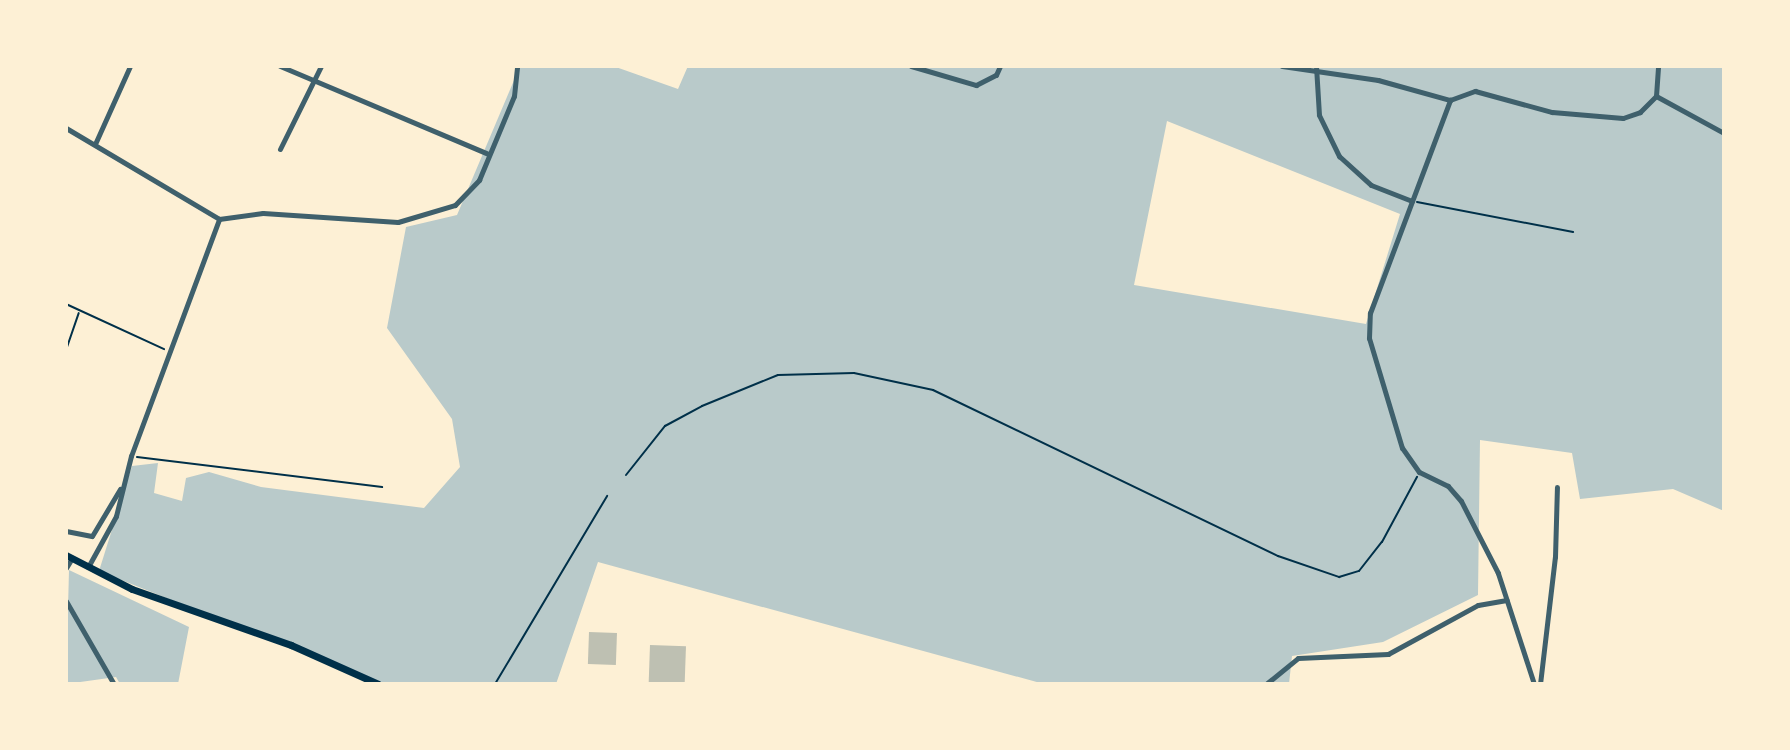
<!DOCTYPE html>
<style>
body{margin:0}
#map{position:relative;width:1790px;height:750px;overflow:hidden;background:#fdf0d5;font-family:"PT Serif",serif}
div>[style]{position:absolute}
.green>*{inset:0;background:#b9caca}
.building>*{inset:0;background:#bec0b2;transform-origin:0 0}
.path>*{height:2px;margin:-1px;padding:0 1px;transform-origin:1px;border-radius:1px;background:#003049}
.minor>*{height:5px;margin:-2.5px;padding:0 2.5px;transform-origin:2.5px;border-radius:2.5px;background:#3f606c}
.secondary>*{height:7px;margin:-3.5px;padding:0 3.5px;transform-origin:3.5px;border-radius:3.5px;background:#003049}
span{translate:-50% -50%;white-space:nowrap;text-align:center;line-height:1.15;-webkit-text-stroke:8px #fdf0d5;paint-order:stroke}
.frame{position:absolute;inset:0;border:68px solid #fdf0d5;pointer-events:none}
</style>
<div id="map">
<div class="green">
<i style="clip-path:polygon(evenodd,520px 66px,613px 66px,678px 89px,688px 66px,1724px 66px,1724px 511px,1673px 489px,1580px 499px,1572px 453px,1480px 440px,1478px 595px,1383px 642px,1292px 656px,1289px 684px,1044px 684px,598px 562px,556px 684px,381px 684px,99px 571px,132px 466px,158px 463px,154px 493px,182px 501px,186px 478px,209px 472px,261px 487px,424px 508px,460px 467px,452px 419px,387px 328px,406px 227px,457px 215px,520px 66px,1167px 121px,1400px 214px,1366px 324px,1134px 285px,1167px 121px)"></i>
<i style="clip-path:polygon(69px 570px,189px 627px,178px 684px,120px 684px,116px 677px,66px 684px)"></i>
</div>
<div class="building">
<i style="left:589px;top:632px;width:28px;height:32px;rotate:2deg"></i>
<i style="left:650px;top:645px;width:36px;height:39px;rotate:2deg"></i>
</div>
<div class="path">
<i style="left:1417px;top:202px;width:159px;rotate:10.9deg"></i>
<i style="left:66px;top:304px;width:108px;rotate:24.7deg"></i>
<i style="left:66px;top:350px;width:39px;rotate:-71deg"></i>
<i style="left:137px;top:457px;width:247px;rotate:7deg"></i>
<i style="left:626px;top:475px;width:63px;rotate:-51.5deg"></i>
<i style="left:665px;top:426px;width:42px;rotate:-28.4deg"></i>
<i style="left:702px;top:406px;width:82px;rotate:-22.2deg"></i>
<i style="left:778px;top:375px;width:76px;rotate:-1.5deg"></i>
<i style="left:854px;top:373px;width:81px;rotate:12.1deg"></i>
<i style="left:933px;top:390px;width:383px;rotate:25.7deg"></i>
<i style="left:1278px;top:556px;width:65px;rotate:19deg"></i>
<i style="left:1339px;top:577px;width:21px;rotate:-17deg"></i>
<i style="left:1359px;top:571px;width:37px;rotate:-52deg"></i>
<i style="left:1382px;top:542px;width:74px;rotate:-61.7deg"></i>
<i style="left:495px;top:684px;width:219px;rotate:-59.2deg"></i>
</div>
<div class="minor">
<i style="left:280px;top:66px;width:224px;rotate:22.9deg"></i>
<i style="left:911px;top:66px;width:68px;rotate:16.3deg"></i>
<i style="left:976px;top:85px;width:22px;rotate:-27deg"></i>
<i style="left:996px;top:75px;width:10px;rotate:-66deg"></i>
<i style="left:1282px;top:66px;width:97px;rotate:8.3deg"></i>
<i style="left:1378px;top:80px;width:75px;rotate:15.5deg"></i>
<i style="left:1316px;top:66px;width:49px;rotate:86.5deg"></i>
<i style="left:1319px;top:115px;width:46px;rotate:64deg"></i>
<i style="left:1339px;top:156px;width:43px;rotate:42.2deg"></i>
<i style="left:1371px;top:185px;width:44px;rotate:21.3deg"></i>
<i style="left:1656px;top:96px;width:77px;rotate:28.6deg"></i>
<i style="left:66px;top:128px;width:178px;rotate:30.7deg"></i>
<i style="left:95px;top:144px;width:85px;rotate:-65.8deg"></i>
<i style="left:280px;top:149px;width:93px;rotate:-63.7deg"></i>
<i style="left:219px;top:219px;width:44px;rotate:-7.8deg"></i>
<i style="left:263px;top:213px;width:135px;rotate:3.8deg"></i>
<i style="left:398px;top:222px;width:59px;rotate:-16.6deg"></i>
<i style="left:455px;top:205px;width:35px;rotate:-46deg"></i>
<i style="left:479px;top:180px;width:91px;rotate:-67.4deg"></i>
<i style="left:514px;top:96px;width:30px;rotate:-84deg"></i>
<i style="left:66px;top:531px;width:26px;rotate:11deg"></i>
<i style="left:92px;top:536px;width:55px;rotate:-59.2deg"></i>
<i style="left:88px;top:567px;width:58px;rotate:-61.2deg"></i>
<i style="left:116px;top:516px;width:62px;rotate:-76deg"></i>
<i style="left:131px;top:456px;width:253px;rotate:-69.6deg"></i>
<i style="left:66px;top:568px;width:12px;rotate:-59deg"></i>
<i style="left:66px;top:601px;width:96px;rotate:60deg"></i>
<i style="left:1266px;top:684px;width:41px;rotate:-39.1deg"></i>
<i style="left:1298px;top:658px;width:90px;rotate:-2.5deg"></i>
<i style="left:1388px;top:654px;width:102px;rotate:-28.6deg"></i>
<i style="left:1478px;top:605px;width:29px;rotate:-10deg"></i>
<i style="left:1534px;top:684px;width:117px;rotate:-108deg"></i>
<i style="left:1498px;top:573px;width:81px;rotate:-117.2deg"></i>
<i style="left:1461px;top:501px;width:20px;rotate:-131deg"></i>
<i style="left:1448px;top:486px;width:32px;rotate:-154deg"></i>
<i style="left:1419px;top:472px;width:29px;rotate:-125deg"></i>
<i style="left:1402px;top:448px;width:115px;rotate:-106.7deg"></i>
<i style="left:1369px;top:338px;width:25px;rotate:-88deg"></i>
<i style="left:1370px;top:313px;width:228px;rotate:-69.4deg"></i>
<i style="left:1450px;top:100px;width:27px;rotate:-20deg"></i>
<i style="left:1475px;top:91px;width:80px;rotate:15.3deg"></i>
<i style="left:1552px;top:112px;width:71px;rotate:4.8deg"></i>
<i style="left:1623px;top:118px;width:18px;rotate:-19deg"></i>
<i style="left:1640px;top:112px;width:23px;rotate:-45deg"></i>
<i style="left:1656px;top:96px;width:30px;rotate:-86deg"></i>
<i style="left:1540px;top:684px;width:128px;rotate:-83.3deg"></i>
<i style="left:1555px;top:557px;width:70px;rotate:-88.4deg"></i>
</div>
<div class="secondary">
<i style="left:66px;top:555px;width:74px;rotate:27.3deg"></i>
<i style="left:132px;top:589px;width:169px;rotate:19.4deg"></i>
<i style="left:291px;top:645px;width:95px;rotate:24.1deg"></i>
</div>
<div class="frame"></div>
</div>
